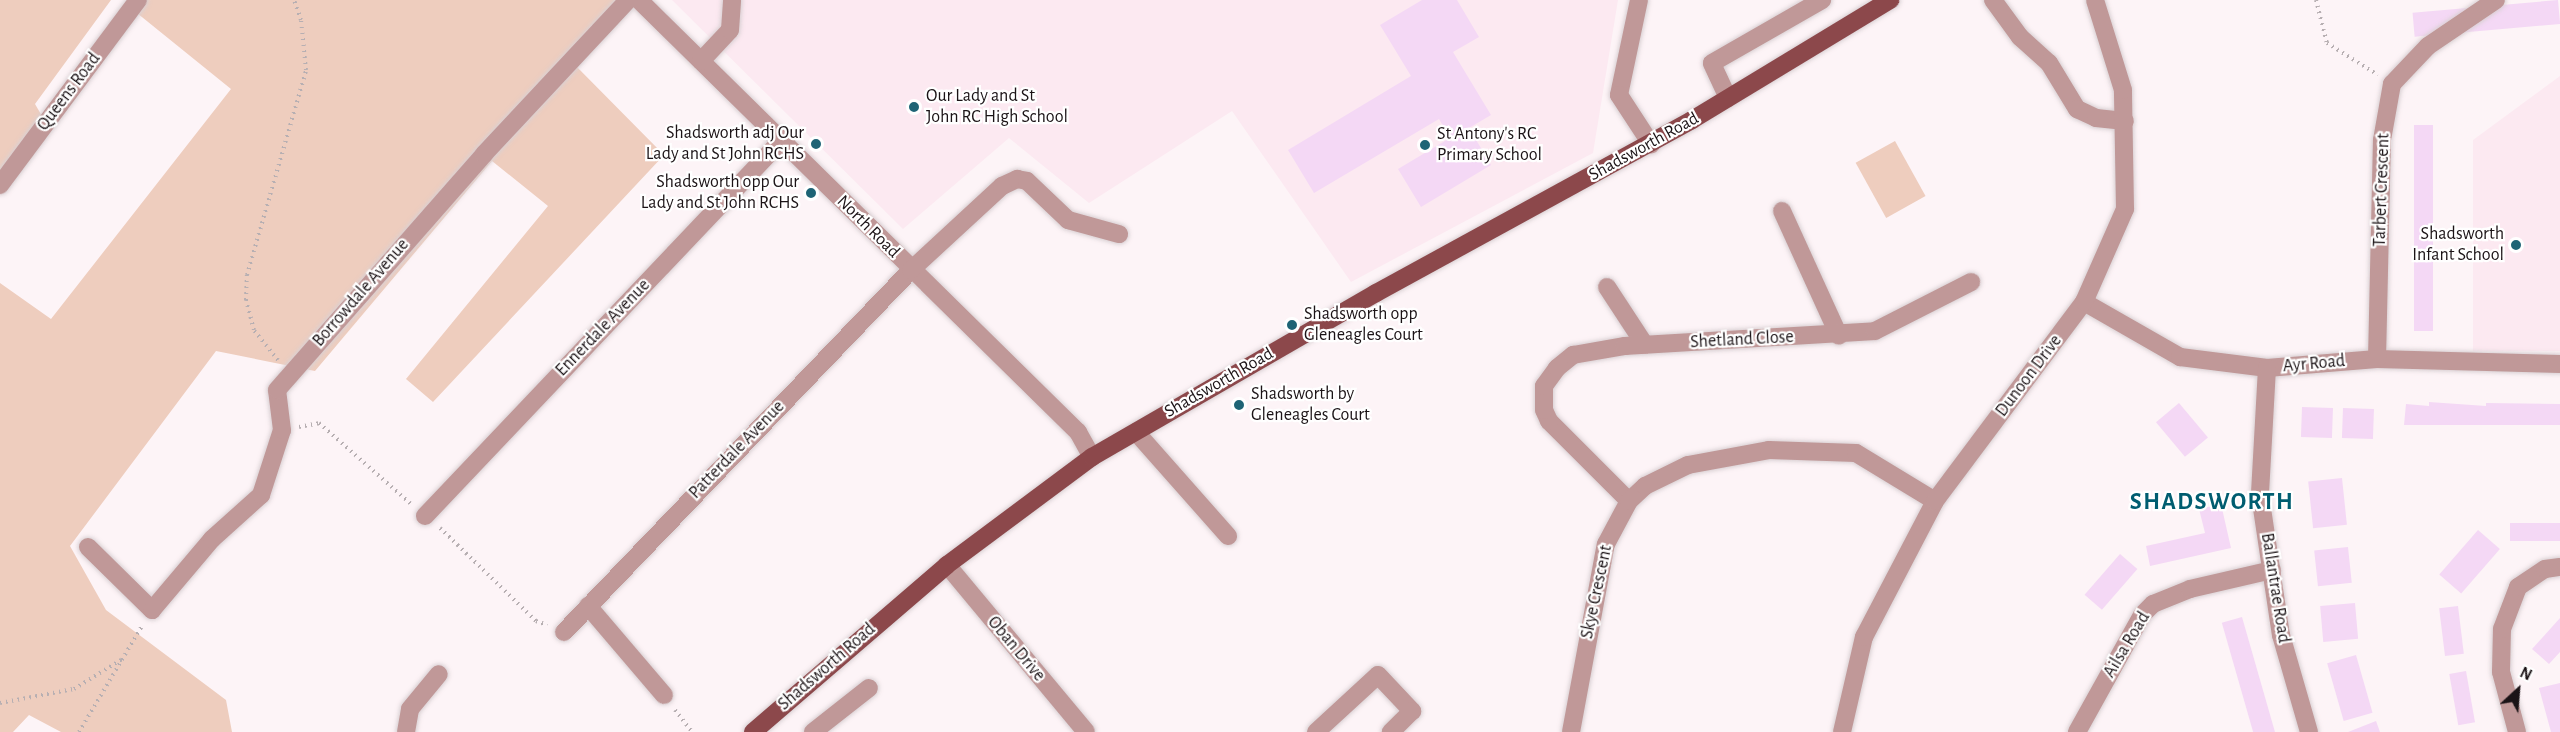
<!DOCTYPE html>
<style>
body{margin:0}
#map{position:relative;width:2560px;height:732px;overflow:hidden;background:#fdf4f7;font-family:"Alegreya Sans",sans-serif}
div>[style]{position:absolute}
.built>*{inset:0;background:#fce9f1}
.green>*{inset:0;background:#eecdbe;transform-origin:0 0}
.building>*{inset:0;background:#f4d8f5;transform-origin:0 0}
.path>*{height:4px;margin-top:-2px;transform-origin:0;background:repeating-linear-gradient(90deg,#b7afb2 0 1.5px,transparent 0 6px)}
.roads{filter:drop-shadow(0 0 2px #d9d0d3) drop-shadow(0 0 2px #d9d0d3)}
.minor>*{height:18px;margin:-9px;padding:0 9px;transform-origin:9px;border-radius:9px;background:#c09898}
.major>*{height:18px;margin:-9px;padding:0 9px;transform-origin:9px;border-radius:9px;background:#8c484b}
.dots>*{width:16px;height:16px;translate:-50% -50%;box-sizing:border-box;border:3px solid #fff;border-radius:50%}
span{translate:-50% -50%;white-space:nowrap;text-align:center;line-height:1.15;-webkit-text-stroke:4.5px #fff;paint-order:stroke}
.street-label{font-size:18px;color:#1b1316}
.poi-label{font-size:18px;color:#1b1316}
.left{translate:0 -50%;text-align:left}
.right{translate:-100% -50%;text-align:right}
.district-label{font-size:24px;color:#005d70;font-weight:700;letter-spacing:1.5px}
.north{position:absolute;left:2488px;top:660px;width:60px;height:60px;-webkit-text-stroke:4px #fff;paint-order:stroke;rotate:26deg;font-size:16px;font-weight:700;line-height:24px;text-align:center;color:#1b1316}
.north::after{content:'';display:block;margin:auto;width:21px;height:27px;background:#1b1316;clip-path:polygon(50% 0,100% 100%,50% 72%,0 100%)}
</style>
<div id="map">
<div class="built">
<i style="clip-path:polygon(672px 0,1618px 0,1593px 153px,1351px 282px,1232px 111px,1089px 203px,1009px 138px,903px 229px)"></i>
<i style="clip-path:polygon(2560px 76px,2560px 351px,2473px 351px,2473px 140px)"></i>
</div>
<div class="green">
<i style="clip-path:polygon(0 0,111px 0,35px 104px,46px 123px,0 185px)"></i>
<i style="clip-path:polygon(138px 0,629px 0,574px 64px,664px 155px,433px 402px,406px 379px,548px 206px,492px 161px,315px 371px,216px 351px,70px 546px,106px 610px,226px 700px,232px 732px,61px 732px,29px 715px,13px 732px,0 732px,0 283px,51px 319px,231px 89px,132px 9px)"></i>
<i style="left:1895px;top:141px;width:63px;height:45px;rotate:61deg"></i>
</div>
<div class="building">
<i style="clip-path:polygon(1422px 0,1457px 0,1479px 37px,1453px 52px,1491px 115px,1469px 128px,1491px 165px,1421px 207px,1398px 169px,1450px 138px,1439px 119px,1314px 193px,1288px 150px,1411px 76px,1380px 25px)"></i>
<i style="left:2558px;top:0;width:24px;height:146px;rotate:85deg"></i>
<i style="left:2414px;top:125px;width:19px;height:206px"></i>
<i style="clip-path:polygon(2429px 402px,2486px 406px,2486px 403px,2560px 404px,2560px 425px,2404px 425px,2406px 404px,2429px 406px)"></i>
<i style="left:2179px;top:403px;width:45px;height:30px;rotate:50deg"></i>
<i style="left:2302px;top:407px;width:31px;height:30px;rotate:2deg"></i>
<i style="left:2343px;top:408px;width:31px;height:30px;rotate:2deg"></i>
<i style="left:2342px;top:478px;width:47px;height:34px;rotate:84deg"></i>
<i style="clip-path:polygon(2221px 504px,2231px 548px,2150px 566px,2146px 546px,2205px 533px,2199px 509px)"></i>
<i style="left:2560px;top:523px;width:18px;height:50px;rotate:90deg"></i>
<i style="left:2478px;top:530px;width:29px;height:59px;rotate:41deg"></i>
<i style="left:2348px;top:547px;width:36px;height:34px;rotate:84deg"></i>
<i style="left:2120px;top:554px;width:23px;height:54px;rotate:41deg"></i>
<i style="left:2355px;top:603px;width:36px;height:35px;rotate:85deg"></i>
<i style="left:2458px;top:606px;width:48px;height:19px;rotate:83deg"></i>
<i style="left:2242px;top:617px;width:120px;height:21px;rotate:74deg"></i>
<i style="clip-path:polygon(2560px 618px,2560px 652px,2549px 664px,2532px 649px)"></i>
<i style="left:2356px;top:655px;width:60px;height:30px;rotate:74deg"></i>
<i style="left:2466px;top:671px;width:52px;height:17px;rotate:80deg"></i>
<i style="clip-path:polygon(2560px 683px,2560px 732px,2551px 732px,2539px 688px)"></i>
<i style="clip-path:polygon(2376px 721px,2380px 732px,2348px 732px)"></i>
</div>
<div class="path">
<i style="left:2316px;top:0;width:44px;rotate:75.7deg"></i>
<i style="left:2327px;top:43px;width:60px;rotate:32.1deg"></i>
<i style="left:278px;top:360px;width:38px;rotate:-129deg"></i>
<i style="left:254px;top:330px;width:31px;rotate:-105deg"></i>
<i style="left:246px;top:300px;width:25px;rotate:-88deg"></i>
<i style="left:247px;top:275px;width:213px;rotate:-73.9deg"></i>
<i style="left:306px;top:70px;width:50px;rotate:-95.7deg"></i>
<i style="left:301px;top:20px;width:21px;rotate:-109deg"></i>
<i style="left:299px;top:427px;width:20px;rotate:-11deg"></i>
<i style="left:319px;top:423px;width:123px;rotate:41.4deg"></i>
<i style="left:440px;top:528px;width:134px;rotate:44.1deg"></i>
<i style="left:536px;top:621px;width:12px;rotate:20deg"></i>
<i style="left:0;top:703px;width:75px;rotate:-10.7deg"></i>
<i style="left:74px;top:689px;width:59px;rotate:-31.8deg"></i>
<i style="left:675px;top:710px;width:28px;rotate:52deg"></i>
<i style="left:79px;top:732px;width:123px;rotate:-59.3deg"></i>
</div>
<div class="roads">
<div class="minor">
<i style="left:639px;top:0;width:616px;rotate:44.54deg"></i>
<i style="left:1078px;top:432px;width:29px;rotate:61deg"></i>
<i style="left:1639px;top:0;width:97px;rotate:101.9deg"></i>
<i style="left:1619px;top:95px;width:59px;rotate:56.9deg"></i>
<i style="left:1993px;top:0;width:46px;rotate:53.9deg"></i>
<i style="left:2020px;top:37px;width:39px;rotate:42deg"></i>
<i style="left:2049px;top:63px;width:54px;rotate:58.7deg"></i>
<i style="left:2077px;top:109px;width:21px;rotate:25deg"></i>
<i style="left:2096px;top:118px;width:29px;rotate:6deg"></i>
<i style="left:701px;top:61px;width:42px;rotate:-46.9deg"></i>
<i style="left:730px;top:30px;width:30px;rotate:-86deg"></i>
<i style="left:1728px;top:98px;width:38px;rotate:-115deg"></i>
<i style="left:1712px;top:63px;width:127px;rotate:-29.8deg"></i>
<i style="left:0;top:185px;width:231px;rotate:-53.3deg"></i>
<i style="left:1782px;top:211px;width:137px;rotate:65.5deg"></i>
<i style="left:1607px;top:287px;width:69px;rotate:56.8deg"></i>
<i style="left:2084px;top:302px;width:111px;rotate:29.8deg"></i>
<i style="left:2180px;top:357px;width:88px;rotate:7.2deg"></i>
<i style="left:2267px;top:368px;width:110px;rotate:-4.7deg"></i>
<i style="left:2377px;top:359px;width:183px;rotate:1.6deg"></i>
<i style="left:2377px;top:359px;width:219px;rotate:-88.7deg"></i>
<i style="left:2382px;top:140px;width:57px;rotate:-79.9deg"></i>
<i style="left:2392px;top:84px;width:52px;rotate:-46.5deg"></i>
<i style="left:2428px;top:46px;width:82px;rotate:-34.1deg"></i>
<i style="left:2267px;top:368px;width:127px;rotate:93.2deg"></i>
<i style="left:2260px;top:495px;width:142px;rotate:81.5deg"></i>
<i style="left:2281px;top:635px;width:101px;rotate:73.9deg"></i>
<i style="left:1136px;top:432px;width:139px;rotate:48.5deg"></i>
<i style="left:1629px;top:501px;width:113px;rotate:-135deg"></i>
<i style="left:1549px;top:421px;width:12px;rotate:-114deg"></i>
<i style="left:1544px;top:410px;width:24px;rotate:-90deg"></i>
<i style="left:1544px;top:386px;width:22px;rotate:-54deg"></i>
<i style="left:1557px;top:368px;width:21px;rotate:-39deg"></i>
<i style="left:1573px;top:355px;width:53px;rotate:-9.8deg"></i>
<i style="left:1625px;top:346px;width:250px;rotate:-3.4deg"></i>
<i style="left:1875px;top:331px;width:108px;rotate:-27deg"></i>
<i style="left:425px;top:516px;width:517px;rotate:-46.49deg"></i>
<i style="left:88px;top:547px;width:90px;rotate:44.5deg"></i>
<i style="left:152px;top:610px;width:93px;rotate:-49.8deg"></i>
<i style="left:212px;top:539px;width:66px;rotate:-41.9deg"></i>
<i style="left:261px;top:495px;width:68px;rotate:-72.1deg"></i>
<i style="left:282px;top:430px;width:40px;rotate:-97.1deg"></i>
<i style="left:277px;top:390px;width:314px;rotate:-48.7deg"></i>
<i style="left:484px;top:154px;width:211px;rotate:-46.9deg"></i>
<i style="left:947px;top:565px;width:217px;rotate:50.2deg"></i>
<i style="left:588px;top:606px;width:117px;rotate:49.5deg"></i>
<i style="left:564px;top:632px;width:501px;rotate:-46.21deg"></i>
<i style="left:911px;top:270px;width:124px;rotate:-42.7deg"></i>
<i style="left:1002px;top:186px;width:17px;rotate:-25deg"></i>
<i style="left:1017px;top:179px;width:10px;rotate:11deg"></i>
<i style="left:1027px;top:181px;width:57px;rotate:43.6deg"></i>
<i style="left:1068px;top:220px;width:53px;rotate:15.4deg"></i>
<i style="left:406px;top:732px;width:23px;rotate:-80deg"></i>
<i style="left:410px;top:709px;width:45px;rotate:-50.4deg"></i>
<i style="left:813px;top:732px;width:71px;rotate:-38.2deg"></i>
<i style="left:1316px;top:732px;width:84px;rotate:-42.6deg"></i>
<i style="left:1378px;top:675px;width:50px;rotate:46.6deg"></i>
<i style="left:1412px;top:711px;width:30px;rotate:135deg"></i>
<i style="left:1571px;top:732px;width:191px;rotate:-79.5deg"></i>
<i style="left:1606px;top:544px;width:49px;rotate:-61.9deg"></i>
<i style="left:1629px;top:501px;width:22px;rotate:-43deg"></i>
<i style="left:1645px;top:486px;width:48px;rotate:-26deg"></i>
<i style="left:1688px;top:465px;width:82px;rotate:-10.5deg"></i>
<i style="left:1769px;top:450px;width:87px;rotate:2deg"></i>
<i style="left:1856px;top:453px;width:92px;rotate:31.3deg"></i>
<i style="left:1842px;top:732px;width:98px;rotate:-77deg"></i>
<i style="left:1864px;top:637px;width:153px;rotate:-62.4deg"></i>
<i style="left:1935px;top:501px;width:249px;rotate:-53.2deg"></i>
<i style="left:2084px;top:302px;width:102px;rotate:-66.2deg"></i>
<i style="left:2125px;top:209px;width:119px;rotate:-91deg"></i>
<i style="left:2123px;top:90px;width:94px;rotate:-107.3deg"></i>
<i style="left:2077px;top:732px;width:134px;rotate:-60.9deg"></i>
<i style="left:2142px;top:615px;width:16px;rotate:-45deg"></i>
<i style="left:2153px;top:604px;width:40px;rotate:-22deg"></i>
<i style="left:2190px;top:589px;width:84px;rotate:-13deg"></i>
<i style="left:2517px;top:732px;width:62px;rotate:-104.9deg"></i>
<i style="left:2501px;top:672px;width:43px;rotate:-88.7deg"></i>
<i style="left:2502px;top:629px;width:45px;rotate:-69.1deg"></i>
<i style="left:2518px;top:587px;width:32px;rotate:-34deg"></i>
<i style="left:2545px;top:569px;width:15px;rotate:-8deg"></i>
</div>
<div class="major">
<i style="left:753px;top:732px;width:256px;rotate:-40.7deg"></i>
<i style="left:947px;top:565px;width:181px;rotate:-36.7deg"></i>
<i style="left:1092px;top:457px;width:328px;rotate:-30deg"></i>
<i style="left:1376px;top:293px;width:360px;rotate:-28.7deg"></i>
<i style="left:1692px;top:120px;width:232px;rotate:-31.2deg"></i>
</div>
</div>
<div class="dots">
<i style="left:914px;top:107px;background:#1e6375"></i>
<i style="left:816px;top:144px;background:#1e6375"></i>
<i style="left:1425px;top:145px;background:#1e6375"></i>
<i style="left:811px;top:193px;background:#1e6375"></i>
<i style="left:2516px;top:245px;background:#1e6375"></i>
<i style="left:1292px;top:325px;background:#1e6375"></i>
<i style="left:1239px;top:405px;background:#1e6375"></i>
</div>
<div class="street-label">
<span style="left:69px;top:92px;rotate:-53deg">Queens Road</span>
<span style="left:1644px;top:147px;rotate:-29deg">Shadsworth Road</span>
<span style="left:2382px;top:190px;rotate:-88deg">Tarbert Crescent</span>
<span style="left:868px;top:227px;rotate:45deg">North Road</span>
<span style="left:361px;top:293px;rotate:-49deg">Borrowdale Avenue</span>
<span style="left:603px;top:328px;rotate:-46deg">Ennerdale Avenue</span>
<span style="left:1742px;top:340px;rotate:-3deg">Shetland Close</span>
<span style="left:2314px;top:364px;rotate:-5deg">Ayr Road</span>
<span style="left:2029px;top:376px;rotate:-53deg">Dunoon Drive</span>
<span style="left:1219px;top:383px;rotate:-30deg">Shadsworth Road</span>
<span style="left:737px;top:450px;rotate:-46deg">Patterdale Avenue</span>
<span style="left:2275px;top:588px;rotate:81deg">Ballantrae Road</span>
<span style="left:1597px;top:592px;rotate:-78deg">Skye Crescent</span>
<span style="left:2127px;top:645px;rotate:-59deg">Ailsa Road</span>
<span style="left:1016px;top:649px;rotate:50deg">Oban Drive</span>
<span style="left:827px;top:667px;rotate:-41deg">Shadsworth Road</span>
</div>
<div class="poi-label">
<span class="left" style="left:926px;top:107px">Our Lady and St<br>John RC High School</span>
<span class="right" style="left:804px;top:144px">Shadsworth adj Our<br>Lady and St John RCHS</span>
<span class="left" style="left:1437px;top:145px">St Antony's RC<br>Primary School</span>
<span class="right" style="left:799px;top:193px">Shadsworth opp Our<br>Lady and St John RCHS</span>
<span class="right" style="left:2504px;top:245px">Shadsworth<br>Infant School</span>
<span class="left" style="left:1304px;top:325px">Shadsworth opp<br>Gleneagles Court</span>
<span class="left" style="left:1251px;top:405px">Shadsworth by<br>Gleneagles Court</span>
</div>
<div class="district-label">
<span style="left:2212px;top:503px">SHADSWORTH</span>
</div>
<div class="north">N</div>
</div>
